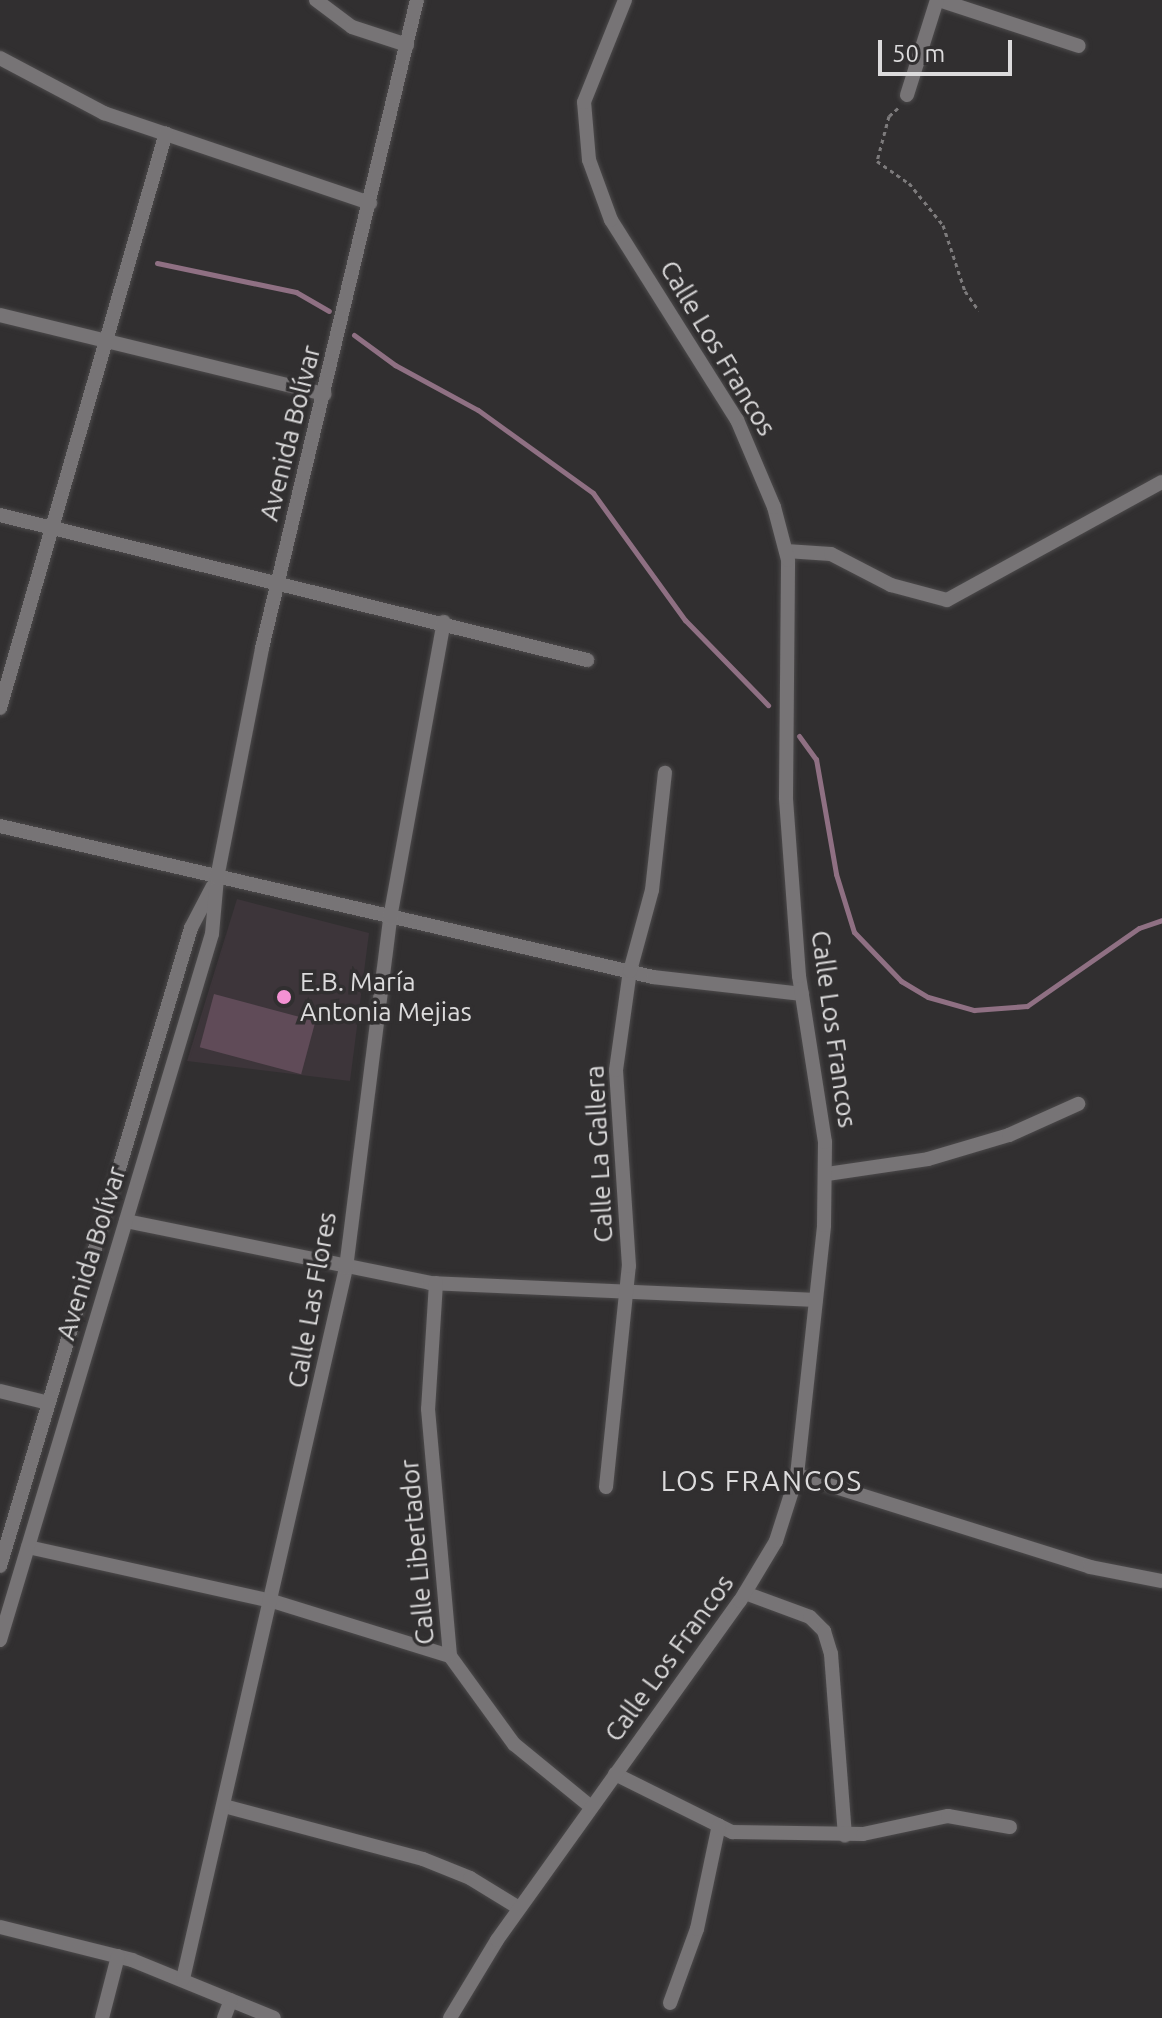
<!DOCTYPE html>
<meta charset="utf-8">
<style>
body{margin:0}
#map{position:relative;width:1162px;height:2018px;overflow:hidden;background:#312f30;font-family:Ubuntu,sans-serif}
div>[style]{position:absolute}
.built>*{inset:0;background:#3d353a}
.green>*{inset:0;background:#604b58;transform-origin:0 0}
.stream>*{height:5px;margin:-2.5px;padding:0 2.5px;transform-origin:2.5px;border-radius:2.5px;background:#8f7083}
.path>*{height:3px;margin-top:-1.5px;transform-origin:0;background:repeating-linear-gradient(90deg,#7d7b7c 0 4px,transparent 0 8px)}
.roads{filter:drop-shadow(0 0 2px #4c4a4b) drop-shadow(0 0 2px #4c4a4b)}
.minor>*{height:14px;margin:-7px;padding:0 7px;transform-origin:7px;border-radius:7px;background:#777476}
.dots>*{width:22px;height:22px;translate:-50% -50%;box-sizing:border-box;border:4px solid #312f30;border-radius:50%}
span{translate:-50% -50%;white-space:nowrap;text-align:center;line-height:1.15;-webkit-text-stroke:7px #312f30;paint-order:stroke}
.street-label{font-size:26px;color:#dcdbdc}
.poi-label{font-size:26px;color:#dcdbdc}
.left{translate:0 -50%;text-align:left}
.neighbourhood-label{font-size:28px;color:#dcdbdc;letter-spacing:2px}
.scale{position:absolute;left:878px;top:40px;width:134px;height:36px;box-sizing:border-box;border:4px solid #dcdbdc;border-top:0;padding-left:10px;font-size:24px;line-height:28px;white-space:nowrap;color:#dcdbdc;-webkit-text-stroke:6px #312f30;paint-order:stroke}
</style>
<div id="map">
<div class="built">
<i style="clip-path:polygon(237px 899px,369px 933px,350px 1081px,187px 1061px)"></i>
</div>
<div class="green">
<i style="left:214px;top:994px;width:105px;height:55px;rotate:15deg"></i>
</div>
<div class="stream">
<i style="left:157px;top:263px;width:142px;rotate:11.8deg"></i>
<i style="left:296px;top:292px;width:38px;rotate:30deg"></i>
<i style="left:354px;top:335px;width:51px;rotate:36.2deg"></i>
<i style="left:395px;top:365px;width:94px;rotate:28.5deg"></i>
<i style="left:478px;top:410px;width:142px;rotate:35.8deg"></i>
<i style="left:593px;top:493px;width:157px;rotate:54.1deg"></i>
<i style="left:685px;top:620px;width:119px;rotate:45.7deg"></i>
<i style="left:799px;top:736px;width:29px;rotate:54deg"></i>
<i style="left:816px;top:759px;width:117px;rotate:80.1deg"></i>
<i style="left:836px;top:874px;width:61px;rotate:72.8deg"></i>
<i style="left:854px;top:932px;width:68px;rotate:46.2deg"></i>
<i style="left:901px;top:981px;width:31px;rotate:31deg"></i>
<i style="left:928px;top:997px;width:48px;rotate:15.8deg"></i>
<i style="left:974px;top:1010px;width:53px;rotate:-4.3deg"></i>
<i style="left:1027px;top:1006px;width:136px;rotate:-34.9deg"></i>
<i style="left:1139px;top:928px;width:24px;rotate:-19deg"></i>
</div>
<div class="path">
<i style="left:898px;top:108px;width:12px;rotate:138deg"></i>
<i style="left:889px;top:116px;width:47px;rotate:104.9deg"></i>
<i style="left:877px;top:161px;width:39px;rotate:35deg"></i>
<i style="left:909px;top:183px;width:54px;rotate:51deg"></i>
<i style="left:943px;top:225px;width:70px;rotate:71.6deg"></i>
<i style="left:965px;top:291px;width:24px;rotate:55deg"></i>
</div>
<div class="roads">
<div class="minor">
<i style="left:316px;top:0;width:45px;rotate:36.9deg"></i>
<i style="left:352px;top:27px;width:58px;rotate:18.1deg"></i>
<i style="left:939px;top:0;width:147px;rotate:18.2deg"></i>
<i style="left:0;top:58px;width:118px;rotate:27.9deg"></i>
<i style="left:104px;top:113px;width:281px;rotate:18.7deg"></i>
<i style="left:907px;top:95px;width:100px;rotate:-72.5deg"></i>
<i style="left:0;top:315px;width:334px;rotate:13.7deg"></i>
<i style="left:0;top:515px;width:605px;rotate:13.88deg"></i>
<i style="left:786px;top:551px;width:45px;rotate:3.8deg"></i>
<i style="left:831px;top:554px;width:68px;rotate:27.3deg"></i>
<i style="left:891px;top:585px;width:58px;rotate:15deg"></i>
<i style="left:947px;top:600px;width:245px;rotate:-28.8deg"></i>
<i style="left:0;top:708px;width:598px;rotate:-73.9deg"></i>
<i style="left:0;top:826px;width:670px;rotate:13.02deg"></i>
<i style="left:653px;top:977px;width:150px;rotate:6.5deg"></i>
<i style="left:827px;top:1174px;width:102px;rotate:-8.4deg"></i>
<i style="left:928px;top:1159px;width:84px;rotate:-16.5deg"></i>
<i style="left:1009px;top:1135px;width:76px;rotate:-24.2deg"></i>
<i style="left:126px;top:1221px;width:310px;rotate:11.5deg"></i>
<i style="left:430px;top:1283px;width:386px;rotate:2.5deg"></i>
<i style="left:436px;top:1283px;width:126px;rotate:93.6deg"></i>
<i style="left:428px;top:1409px;width:248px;rotate:84.9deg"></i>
<i style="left:450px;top:1656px;width:109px;rotate:54deg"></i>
<i style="left:514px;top:1744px;width:99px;rotate:39.3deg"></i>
<i style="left:0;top:1391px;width:50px;rotate:13.8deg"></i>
<i style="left:797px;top:1475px;width:307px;rotate:17.4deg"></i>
<i style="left:1090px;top:1567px;width:73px;rotate:11deg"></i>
<i style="left:606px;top:1487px;width:222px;rotate:-84.1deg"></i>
<i style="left:629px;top:1266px;width:196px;rotate:-93.8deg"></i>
<i style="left:616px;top:1070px;width:100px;rotate:-82deg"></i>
<i style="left:630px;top:971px;width:84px;rotate:-74.8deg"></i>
<i style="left:652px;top:890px;width:118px;rotate:-83.7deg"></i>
<i style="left:28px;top:1547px;width:250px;rotate:12.5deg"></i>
<i style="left:272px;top:1601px;width:186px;rotate:17.2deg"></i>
<i style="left:0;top:1566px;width:666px;rotate:-73.33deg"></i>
<i style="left:191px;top:928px;width:47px;rotate:-62.4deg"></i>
<i style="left:745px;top:1593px;width:69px;rotate:20.3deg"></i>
<i style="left:810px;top:1617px;width:20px;rotate:45deg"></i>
<i style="left:824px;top:1631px;width:24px;rotate:73deg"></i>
<i style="left:831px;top:1654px;width:182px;rotate:85.6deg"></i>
<i style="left:0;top:1640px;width:737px;rotate:-73.29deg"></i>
<i style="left:212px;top:934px;width:56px;rotate:-84.9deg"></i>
<i style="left:217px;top:878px;width:234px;rotate:-78.9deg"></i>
<i style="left:262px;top:648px;width:666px;rotate:-76.55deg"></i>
<i style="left:615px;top:1774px;width:131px;rotate:26.4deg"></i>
<i style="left:732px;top:1832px;width:131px;rotate:0.9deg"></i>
<i style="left:863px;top:1834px;width:87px;rotate:-12deg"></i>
<i style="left:948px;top:1816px;width:63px;rotate:10.1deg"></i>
<i style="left:224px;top:1806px;width:206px;rotate:14.9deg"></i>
<i style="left:423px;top:1859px;width:51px;rotate:22deg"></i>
<i style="left:470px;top:1878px;width:57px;rotate:31.5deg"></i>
<i style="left:0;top:1927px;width:136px;rotate:14deg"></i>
<i style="left:132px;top:1960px;width:153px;rotate:22.2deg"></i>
<i style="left:183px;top:1979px;width:729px;rotate:-77.09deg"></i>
<i style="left:346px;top:1268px;width:353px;rotate:-82.8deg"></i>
<i style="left:390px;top:918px;width:301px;rotate:-79.7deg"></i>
<i style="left:670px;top:2003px;width:79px;rotate:-70deg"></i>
<i style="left:697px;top:1929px;width:106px;rotate:-78.1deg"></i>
<i style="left:102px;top:2018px;width:64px;rotate:-75.5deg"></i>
<i style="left:224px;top:2018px;width:19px;rotate:-69deg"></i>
<i style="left:450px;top:2018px;width:91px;rotate:-58.9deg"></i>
<i style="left:497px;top:1940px;width:417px;rotate:-54.4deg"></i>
<i style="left:740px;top:1601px;width:70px;rotate:-59deg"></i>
<i style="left:776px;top:1541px;width:69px;rotate:-72.3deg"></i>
<i style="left:797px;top:1475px;width:251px;rotate:-83.8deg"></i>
<i style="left:824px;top:1225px;width:83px;rotate:-89.3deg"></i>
<i style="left:825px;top:1142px;width:168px;rotate:-98.9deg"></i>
<i style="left:799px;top:976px;width:179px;rotate:-94.2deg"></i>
<i style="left:786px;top:797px;width:237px;rotate:-89.5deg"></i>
<i style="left:788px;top:560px;width:55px;rotate:-104.8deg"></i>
<i style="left:774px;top:507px;width:95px;rotate:-113deg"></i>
<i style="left:737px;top:420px;width:236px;rotate:-122.2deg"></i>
<i style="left:611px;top:220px;width:64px;rotate:-110.1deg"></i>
<i style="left:589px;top:160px;width:58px;rotate:-94.9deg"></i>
<i style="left:584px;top:102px;width:110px;rotate:-68.1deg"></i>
</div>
</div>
<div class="dots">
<i style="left:284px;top:997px;background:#f491d3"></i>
</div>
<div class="street-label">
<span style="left:718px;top:348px;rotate:59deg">Calle Los Francos</span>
<span style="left:290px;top:433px;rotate:-76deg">Avenida Bolívar</span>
<span style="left:834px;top:1029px;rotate:82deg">Calle Los Francos</span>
<span style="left:599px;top:1154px;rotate:-93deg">Calle La Gallera</span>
<span style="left:91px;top:1253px;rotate:-73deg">Avenida Bolívar</span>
<span style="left:312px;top:1300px;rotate:-80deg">Calle Las Flores</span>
<span style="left:417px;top:1552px;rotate:-95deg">Calle Libertador</span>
<span style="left:669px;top:1658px;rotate:-54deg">Calle Los Francos</span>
</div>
<div class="poi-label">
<span class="left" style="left:300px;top:997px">E.B. María<br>Antonia Mejias</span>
</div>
<div class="neighbourhood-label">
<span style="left:762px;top:1481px">LOS FRANCOS</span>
</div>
<div class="scale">50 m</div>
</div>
